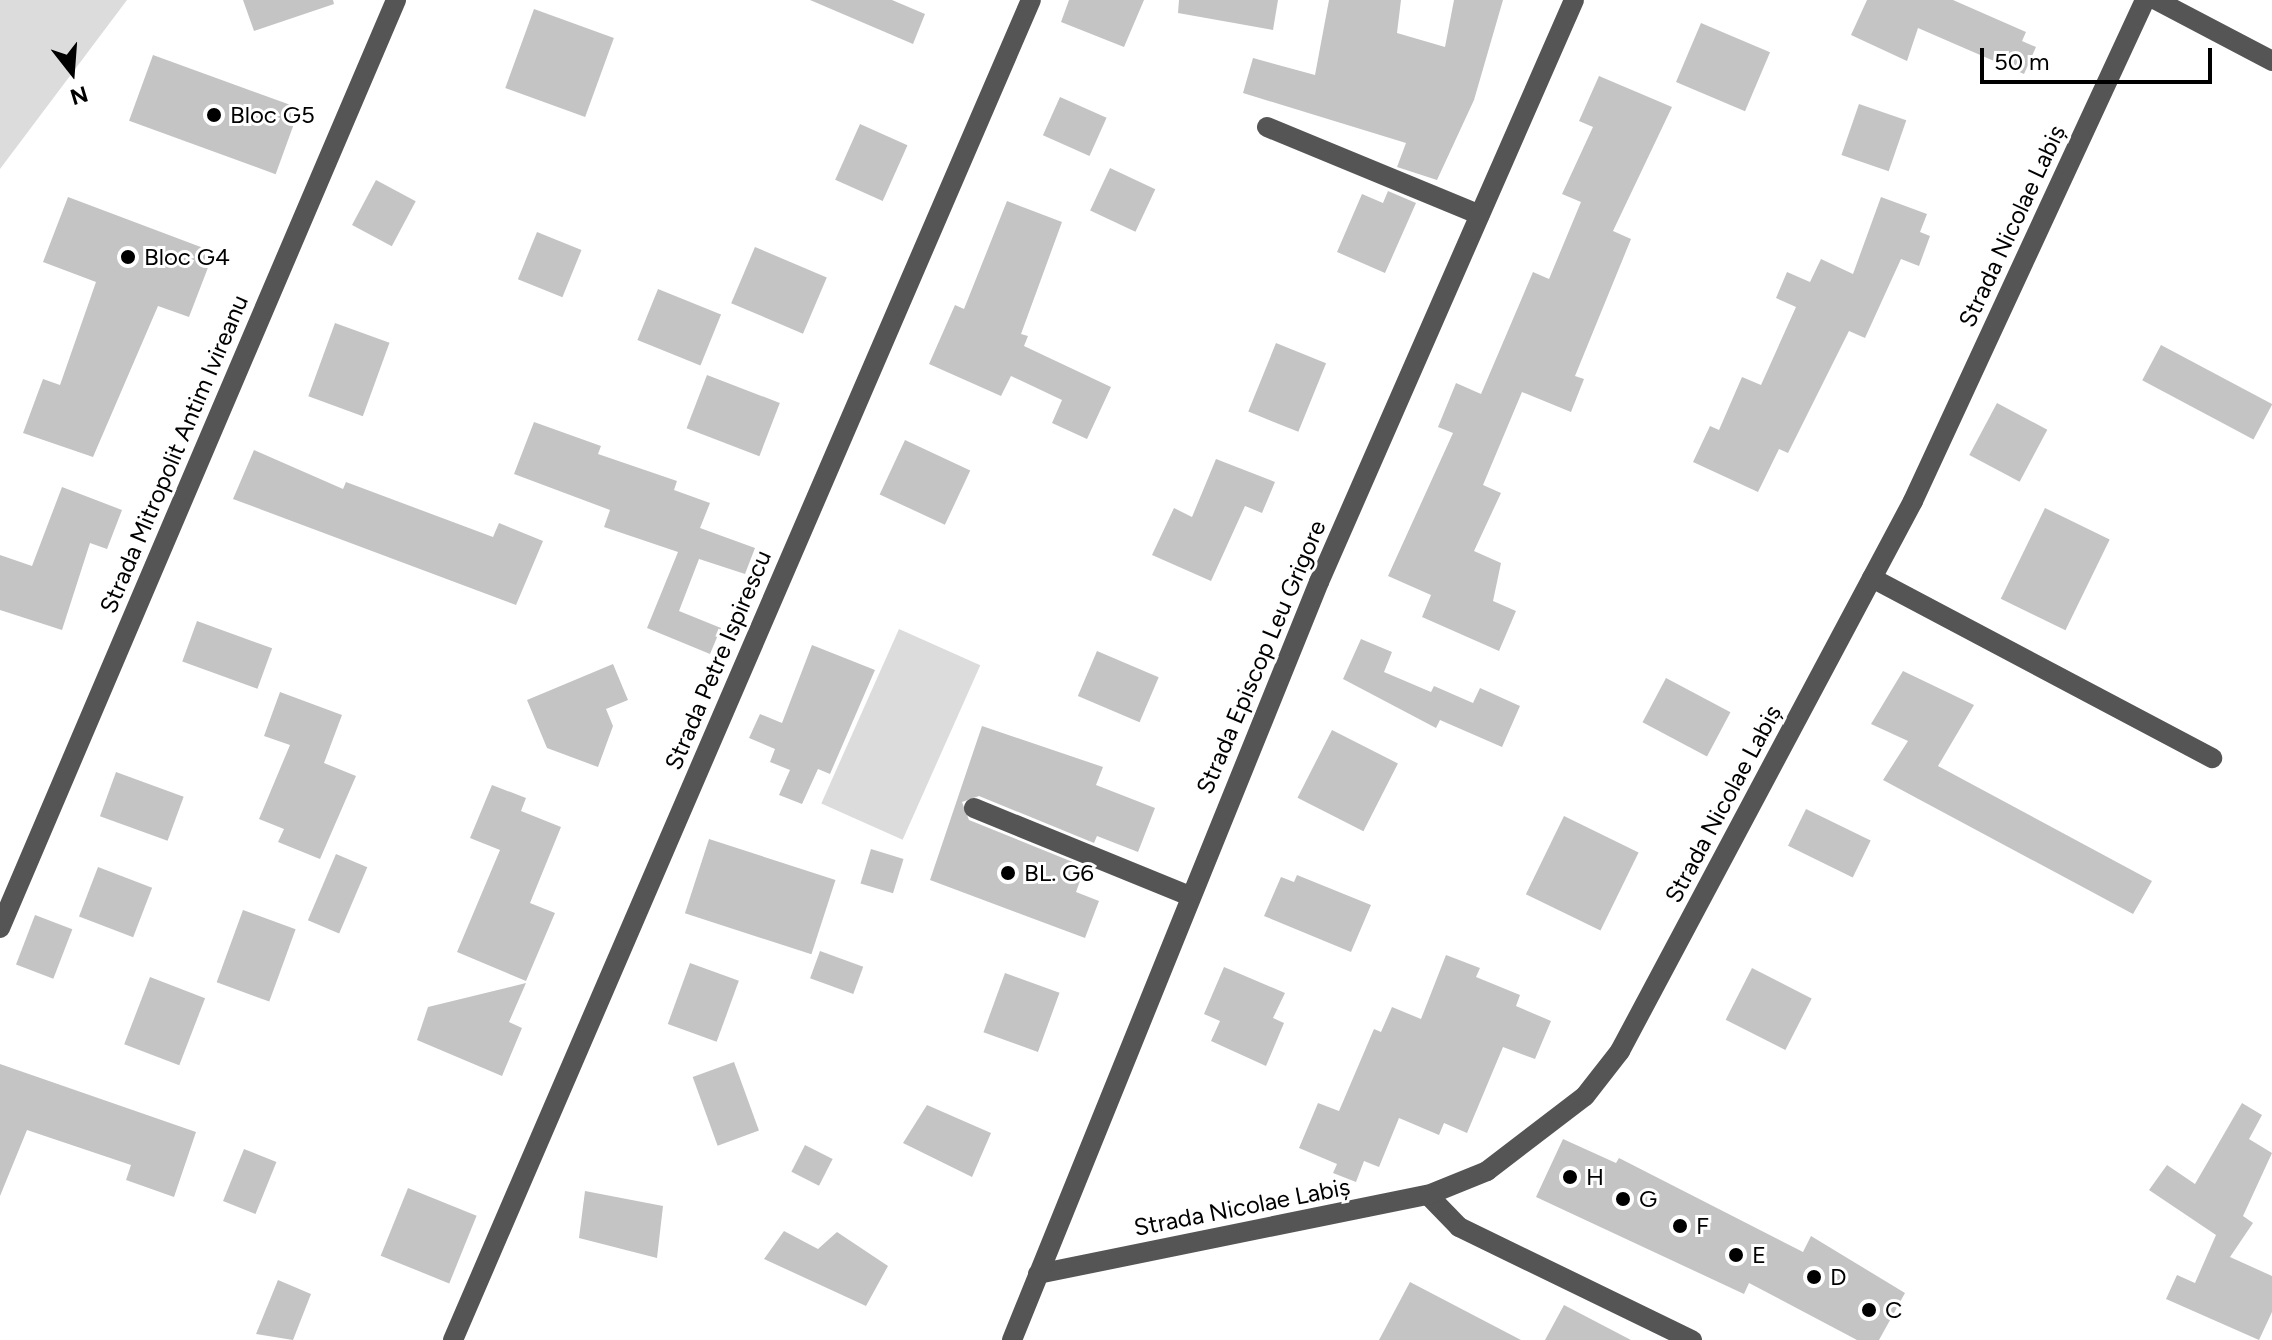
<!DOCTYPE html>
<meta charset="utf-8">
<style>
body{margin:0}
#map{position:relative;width:2272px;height:1340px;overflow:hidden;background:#fff;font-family:Figtree,sans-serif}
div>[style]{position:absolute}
.green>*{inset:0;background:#dcdcdc;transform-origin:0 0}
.building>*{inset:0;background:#c4c4c4;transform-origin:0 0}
.minor>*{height:20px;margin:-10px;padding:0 10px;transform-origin:10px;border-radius:10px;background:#555}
.dots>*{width:22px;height:22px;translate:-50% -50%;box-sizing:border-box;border:4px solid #fff;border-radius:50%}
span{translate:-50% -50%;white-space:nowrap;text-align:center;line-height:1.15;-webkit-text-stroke:6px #fff;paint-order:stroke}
.poi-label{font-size:24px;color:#000}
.left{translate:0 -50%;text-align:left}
.street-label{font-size:24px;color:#000}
.north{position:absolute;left:32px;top:32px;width:80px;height:80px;-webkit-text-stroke:6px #fff;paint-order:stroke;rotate:163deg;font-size:22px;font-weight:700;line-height:32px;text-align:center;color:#000}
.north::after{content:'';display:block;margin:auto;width:28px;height:36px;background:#000;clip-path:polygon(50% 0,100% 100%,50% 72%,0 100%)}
.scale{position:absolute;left:1980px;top:48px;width:232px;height:36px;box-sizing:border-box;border:4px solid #000;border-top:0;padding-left:10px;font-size:24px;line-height:28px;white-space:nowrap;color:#000;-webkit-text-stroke:6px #fff;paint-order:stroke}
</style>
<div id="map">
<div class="green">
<i style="clip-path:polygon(0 0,127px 0,0 169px)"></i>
<i style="left:899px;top:629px;width:89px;height:191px;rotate:24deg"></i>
</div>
<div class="building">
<i style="clip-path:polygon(243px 0,333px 0,334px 4px,254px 31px)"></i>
<i style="clip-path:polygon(810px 0,892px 0,925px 14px,913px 44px)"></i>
<i style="clip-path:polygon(1069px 0,1144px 0,1124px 47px,1061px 22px)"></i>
<i style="clip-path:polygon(1179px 0,1278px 0,1273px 30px,1178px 13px)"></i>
<i style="clip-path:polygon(1329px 0,1401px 0,1397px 33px,1445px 47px,1454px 0,1503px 0,1474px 100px,1437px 180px,1397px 167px,1406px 143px,1243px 93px,1253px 58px,1315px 75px)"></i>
<i style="clip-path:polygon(1867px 0,1953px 0,2026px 32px,2022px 41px,2036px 47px,2024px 74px,1918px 28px,1907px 61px,1851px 35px)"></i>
<i style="left:534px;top:9px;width:85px;height:84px;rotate:20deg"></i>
<i style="left:1701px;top:23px;width:75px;height:64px;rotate:23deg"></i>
<i style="left:153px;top:55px;width:156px;height:70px;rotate:20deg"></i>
<i style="clip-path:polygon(1599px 76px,1672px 107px,1613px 231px,1631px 239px,1575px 376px,1584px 379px,1571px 412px,1522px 392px,1483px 485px,1501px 493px,1474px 551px,1501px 563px,1493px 601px,1516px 611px,1499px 651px,1422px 617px,1431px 595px,1388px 576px,1453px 433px,1438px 427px,1456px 383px,1481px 394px,1533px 272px,1549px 279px,1581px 202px,1562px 194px,1593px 127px,1579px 121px)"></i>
<i style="left:1060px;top:97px;width:51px;height:42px;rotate:24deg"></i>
<i style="left:1859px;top:104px;width:50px;height:54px;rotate:19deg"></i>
<i style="left:860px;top:124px;width:52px;height:61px;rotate:24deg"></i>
<i style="left:1110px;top:168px;width:50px;height:47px;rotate:25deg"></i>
<i style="left:376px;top:180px;width:45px;height:51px;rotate:28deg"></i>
<i style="clip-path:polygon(1388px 191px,1416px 203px,1385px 273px,1337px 252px,1362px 194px,1383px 203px)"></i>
<i style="clip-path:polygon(68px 197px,214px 252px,189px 317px,158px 306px,93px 457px,23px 433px,43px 379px,60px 385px,96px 282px,43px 262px)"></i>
<i style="clip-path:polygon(1881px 197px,1927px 214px,1920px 232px,1930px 236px,1919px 266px,1901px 259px,1865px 338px,1849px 331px,1788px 453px,1779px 449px,1758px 492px,1693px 462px,1710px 426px,1719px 430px,1742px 377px,1761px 385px,1796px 307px,1776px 298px,1787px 272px,1810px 282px,1821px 259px,1853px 274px)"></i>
<i style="clip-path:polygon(1007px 201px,1062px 222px,1021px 334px,1028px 336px,1024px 346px,1111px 387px,1087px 439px,1052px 423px,1062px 400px,1011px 376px,1001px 396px,929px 364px,955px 305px,964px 309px)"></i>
<i style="left:537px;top:232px;width:48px;height:51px;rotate:22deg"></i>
<i style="left:755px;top:247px;width:78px;height:61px;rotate:23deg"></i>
<i style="left:658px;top:289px;width:68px;height:55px;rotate:22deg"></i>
<i style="left:335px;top:323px;width:58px;height:78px;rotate:20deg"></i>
<i style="left:1276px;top:343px;width:54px;height:74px;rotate:22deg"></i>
<i style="left:2161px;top:345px;width:126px;height:40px;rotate:28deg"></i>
<i style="left:707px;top:375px;width:78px;height:57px;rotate:21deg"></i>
<i style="left:1997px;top:403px;width:57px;height:59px;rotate:28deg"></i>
<i style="clip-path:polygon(534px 422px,601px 446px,598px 454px,677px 481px,674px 490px,710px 503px,700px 528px,755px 548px,745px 574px,693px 557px,699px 559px,679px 611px,721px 628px,710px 654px,647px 628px,678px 552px,604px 527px,610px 510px,514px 474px)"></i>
<i style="left:905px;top:440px;width:72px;height:60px;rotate:25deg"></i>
<i style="clip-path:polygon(254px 450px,343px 489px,346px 482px,493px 537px,499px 523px,543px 541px,516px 605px,233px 499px)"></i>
<i style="clip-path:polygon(1216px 459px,1275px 482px,1262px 513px,1245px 506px,1211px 581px,1152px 555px,1174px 508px,1192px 517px)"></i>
<i style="clip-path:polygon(62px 487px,122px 510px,107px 549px,90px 543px,62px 630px,0 610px,0 555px,32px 566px)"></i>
<i style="left:2045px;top:508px;width:72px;height:101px;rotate:26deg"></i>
<i style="left:197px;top:621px;width:80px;height:43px;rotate:20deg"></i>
<i style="clip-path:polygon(1361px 639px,1392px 652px,1384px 672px,1431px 692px,1434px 686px,1473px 703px,1480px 688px,1520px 706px,1502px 747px,1440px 720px,1436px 728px,1343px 679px)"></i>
<i style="clip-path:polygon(812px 645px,875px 670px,830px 774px,818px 769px,802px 804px,779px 795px,790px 770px,770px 762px,775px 749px,749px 738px,760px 714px,782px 723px)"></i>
<i style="left:1097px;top:651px;width:67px;height:49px;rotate:23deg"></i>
<i style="clip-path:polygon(613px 664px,628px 700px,606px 709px,613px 726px,598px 767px,547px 748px,527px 700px)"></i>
<i style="clip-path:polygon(1903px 671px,1974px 705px,1938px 766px,2152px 881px,2133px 914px,1883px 780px,1908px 741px,1871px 724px)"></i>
<i style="left:1666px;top:678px;width:73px;height:50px;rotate:28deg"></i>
<i style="clip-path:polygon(280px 692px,342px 715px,324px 763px,356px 776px,320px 859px,278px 842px,284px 829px,259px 819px,290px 745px,264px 736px)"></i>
<i style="clip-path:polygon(982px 726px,1103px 767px,1096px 785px,1155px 808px,1138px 852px,1097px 836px,1094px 843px,979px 796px,962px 802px,969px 820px,1085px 867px,1076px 892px,1099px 901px,1085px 938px,930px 880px)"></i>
<i style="left:1332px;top:730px;width:74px;height:76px;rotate:27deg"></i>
<i style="left:116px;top:772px;width:72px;height:47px;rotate:20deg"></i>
<i style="clip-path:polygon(492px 785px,526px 798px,521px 811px,561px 827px,530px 903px,555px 913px,526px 981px,457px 952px,500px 850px,470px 838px)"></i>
<i style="left:1806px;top:809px;width:72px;height:41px;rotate:26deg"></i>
<i style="left:1564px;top:816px;width:83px;height:87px;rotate:26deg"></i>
<i style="left:709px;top:839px;width:133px;height:78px;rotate:18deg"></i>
<i style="left:871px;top:849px;width:34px;height:36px;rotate:17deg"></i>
<i style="left:336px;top:854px;width:34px;height:72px;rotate:23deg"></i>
<i style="left:98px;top:867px;width:58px;height:53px;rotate:21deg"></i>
<i style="clip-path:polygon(1297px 875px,1371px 905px,1351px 952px,1264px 916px,1281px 877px,1294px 882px)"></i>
<i style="left:243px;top:910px;width:56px;height:77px;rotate:20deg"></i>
<i style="left:35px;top:915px;width:40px;height:53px;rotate:21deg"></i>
<i style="left:820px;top:951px;width:46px;height:29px;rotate:20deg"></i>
<i style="clip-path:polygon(1446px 955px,1480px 968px,1476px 977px,1520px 995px,1516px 1006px,1551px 1021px,1535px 1059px,1503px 1047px,1467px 1133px,1444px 1123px,1439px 1135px,1399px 1118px,1379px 1167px,1364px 1161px,1356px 1182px,1333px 1173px,1337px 1164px,1299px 1148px,1318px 1103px,1339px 1111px,1374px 1029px,1381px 1032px,1392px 1007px,1421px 1019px)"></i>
<i style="left:690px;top:963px;width:52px;height:65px;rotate:20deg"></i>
<i style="clip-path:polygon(1224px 967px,1285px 993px,1273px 1018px,1284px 1023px,1266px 1066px,1211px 1041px,1220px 1021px,1204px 1014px)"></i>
<i style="left:1752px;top:968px;width:67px;height:58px;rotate:27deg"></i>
<i style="left:1005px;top:973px;width:58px;height:63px;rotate:20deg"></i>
<i style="left:150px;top:977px;width:59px;height:72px;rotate:21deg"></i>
<i style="clip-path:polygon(526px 983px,509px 1022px,522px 1028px,502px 1076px,417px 1040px,428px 1007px)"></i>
<i style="left:734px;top:1062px;width:73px;height:44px;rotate:70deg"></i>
<i style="clip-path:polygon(0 1064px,196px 1132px,174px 1197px,126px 1180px,131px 1165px,27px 1130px,0 1196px)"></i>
<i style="clip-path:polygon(2242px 1103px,2262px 1115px,2249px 1139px,2272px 1153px,2243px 1216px,2253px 1223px,2230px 1257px,2272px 1276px,2272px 1312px,2259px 1340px,2166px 1299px,2177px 1275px,2195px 1283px,2216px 1235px,2149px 1190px,2167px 1165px,2195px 1184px)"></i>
<i style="clip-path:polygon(927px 1105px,991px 1133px,972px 1177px,903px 1143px)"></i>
<i style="clip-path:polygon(1563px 1139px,1616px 1163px,1619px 1158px,1803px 1252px,1811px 1236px,1905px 1293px,1879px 1340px,1857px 1340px,1749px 1283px,1744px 1294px,1536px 1197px)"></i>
<i style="left:805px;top:1145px;width:31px;height:30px;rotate:27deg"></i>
<i style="left:244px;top:1149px;width:35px;height:56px;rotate:22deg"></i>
<i style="left:408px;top:1188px;width:74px;height:73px;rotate:22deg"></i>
<i style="clip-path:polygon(585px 1191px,663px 1206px,657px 1258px,579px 1238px)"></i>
<i style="clip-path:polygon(784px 1231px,818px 1249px,837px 1232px,888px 1266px,866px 1306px,764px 1259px)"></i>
<i style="clip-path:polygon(278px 1280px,311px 1294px,293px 1340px,256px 1334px)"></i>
<i style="clip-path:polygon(1410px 1282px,1521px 1340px,1379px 1340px)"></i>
<i style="clip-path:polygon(1564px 1305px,1631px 1340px,1545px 1340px)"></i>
</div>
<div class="minor">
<i style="left:2156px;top:0;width:131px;rotate:27.7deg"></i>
<i style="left:1267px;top:127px;width:230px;rotate:22.4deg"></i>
<i style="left:1872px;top:578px;width:385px;rotate:27.9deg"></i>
<i style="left:974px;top:808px;width:233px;rotate:22.2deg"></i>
<i style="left:0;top:928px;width:1009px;rotate:-66.89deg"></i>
<i style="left:1428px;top:1195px;width:45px;rotate:45.9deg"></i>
<i style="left:1459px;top:1227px;width:259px;rotate:25.9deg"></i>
<i style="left:1038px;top:1274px;width:398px;rotate:-11.5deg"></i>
<i style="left:1428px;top:1195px;width:64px;rotate:-22.1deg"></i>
<i style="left:1487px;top:1171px;width:123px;rotate:-37.4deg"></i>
<i style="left:1585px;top:1096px;width:57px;rotate:-52.1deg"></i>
<i style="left:1620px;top:1051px;width:623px;rotate:-61.95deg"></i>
<i style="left:1913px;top:501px;width:552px;rotate:-65.15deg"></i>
<i style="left:453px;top:1340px;width:1459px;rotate:-66.67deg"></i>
<i style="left:1012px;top:1340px;width:818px;rotate:-67.95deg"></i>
<i style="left:1319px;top:582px;width:635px;rotate:-66.34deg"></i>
</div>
<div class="dots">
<i style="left:214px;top:115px;background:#000"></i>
<i style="left:128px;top:257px;background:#000"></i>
<i style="left:1008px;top:873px;background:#000"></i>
<i style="left:1570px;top:1177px;background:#000"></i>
<i style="left:1623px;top:1199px;background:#000"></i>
<i style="left:1680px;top:1226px;background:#000"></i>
<i style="left:1736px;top:1255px;background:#000"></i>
<i style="left:1814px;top:1277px;background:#000"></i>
<i style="left:1869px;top:1310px;background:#000"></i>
</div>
<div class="poi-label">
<span class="left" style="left:230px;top:115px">Bloc G5</span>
<span class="left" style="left:144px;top:257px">Bloc G4</span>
<span class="left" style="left:1024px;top:873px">BL. G6</span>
<span class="left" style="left:1586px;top:1177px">H</span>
<span class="left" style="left:1639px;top:1199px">G</span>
<span class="left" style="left:1696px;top:1226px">F</span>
<span class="left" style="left:1752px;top:1255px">E</span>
<span class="left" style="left:1830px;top:1277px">D</span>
<span class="left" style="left:1885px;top:1310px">C</span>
</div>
<div class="street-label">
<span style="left:2012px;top:226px;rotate:-65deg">Strada Nicolae Labiș</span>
<span style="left:174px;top:454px;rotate:-67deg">Strada Mitropolit Antim Ivireanu</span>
<span style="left:1261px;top:657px;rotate:-67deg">Strada Episcop Leu Grigore</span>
<span style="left:718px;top:660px;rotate:-67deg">Strada Petre Ispirescu</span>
<span style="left:1723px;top:804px;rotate:-62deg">Strada Nicolae Labiș</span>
<span style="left:1242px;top:1207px;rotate:-11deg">Strada Nicolae Labiș</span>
</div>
<div class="north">N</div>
<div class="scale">50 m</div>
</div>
